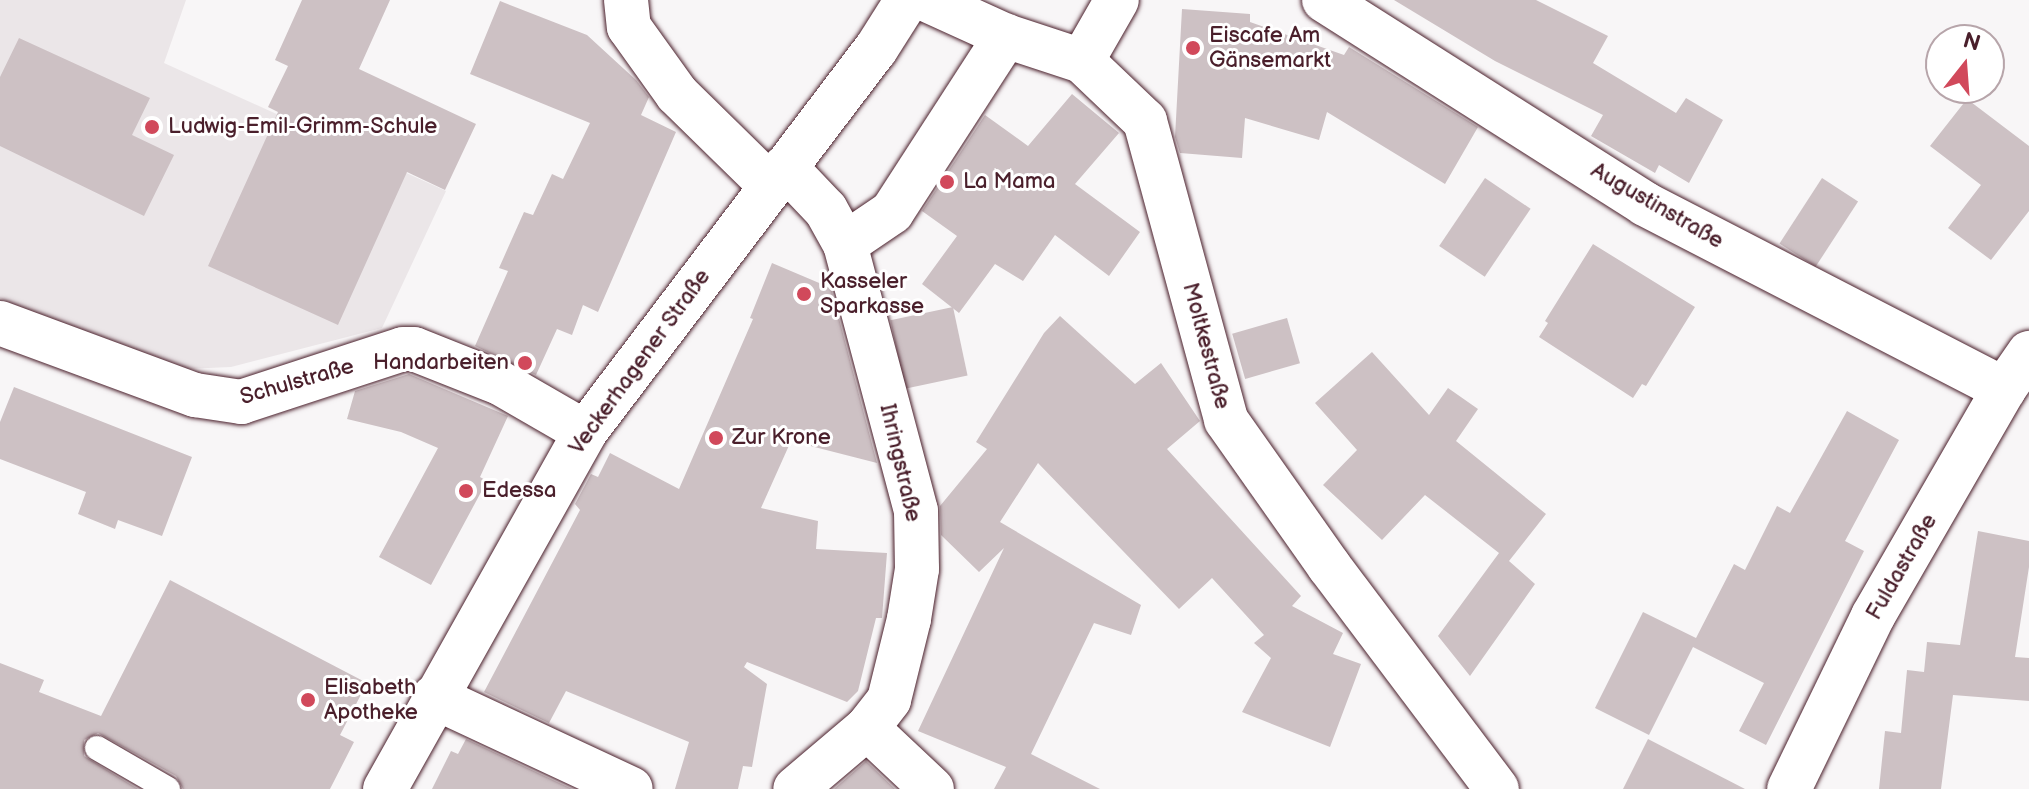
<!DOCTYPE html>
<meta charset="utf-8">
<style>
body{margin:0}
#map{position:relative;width:2029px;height:789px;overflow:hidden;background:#f8f6f7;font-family:"Balsamiq Sans",sans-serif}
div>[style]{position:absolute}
.built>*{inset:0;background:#ebe6e8}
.building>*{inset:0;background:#cdc1c4;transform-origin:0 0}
.roads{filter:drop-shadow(0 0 2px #4a1f2b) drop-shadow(0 0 2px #4a1f2b)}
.lane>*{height:24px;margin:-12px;padding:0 12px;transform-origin:12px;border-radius:12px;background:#fff}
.street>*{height:44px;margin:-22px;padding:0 22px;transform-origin:22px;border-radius:22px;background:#fff}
.secondary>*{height:44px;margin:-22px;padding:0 22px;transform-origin:22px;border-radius:22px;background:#fff}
.dots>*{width:22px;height:22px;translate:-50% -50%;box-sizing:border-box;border:4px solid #fff;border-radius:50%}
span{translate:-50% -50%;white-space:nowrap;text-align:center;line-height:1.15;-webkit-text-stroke:6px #fff;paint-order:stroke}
.poi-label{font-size:22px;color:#4a1f2b}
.left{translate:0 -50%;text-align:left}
.right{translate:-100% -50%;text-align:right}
.street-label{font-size:22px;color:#4a1f2b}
.north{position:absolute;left:1925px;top:24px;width:80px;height:80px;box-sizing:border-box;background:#fff;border:2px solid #b7a5aa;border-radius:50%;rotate:17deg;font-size:22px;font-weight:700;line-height:32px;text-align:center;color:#4a1f2b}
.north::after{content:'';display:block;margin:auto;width:28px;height:36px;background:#d1495b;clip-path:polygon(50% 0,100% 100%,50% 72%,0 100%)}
</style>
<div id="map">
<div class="built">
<i style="clip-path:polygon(0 0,186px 0,164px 63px,446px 191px,382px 328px,231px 367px,185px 369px,74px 331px,0 298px)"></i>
</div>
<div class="building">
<i style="clip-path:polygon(302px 0,390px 0,359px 69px,476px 124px,445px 190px,407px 172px,338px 325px,208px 266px,278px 112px,268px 107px,288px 66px,275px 60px)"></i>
<i style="clip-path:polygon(1394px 0,1536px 0,1608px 36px,1593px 63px,1676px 113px,1686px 98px,1723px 120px,1689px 183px,1659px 165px,1655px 173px,1591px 136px,1603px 115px,1495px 61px)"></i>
<i style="clip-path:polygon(500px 1px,587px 35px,636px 80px,649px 97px,641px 115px,676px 132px,598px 312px,583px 305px,572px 335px,557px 329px,536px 375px,475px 346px,508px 271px,499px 268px,524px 212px,533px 215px,552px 174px,563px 179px,590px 123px,470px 74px)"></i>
<i style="clip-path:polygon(1182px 9px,1250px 14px,1250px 22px,1344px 55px,1349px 47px,1478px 127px,1445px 184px,1327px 112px,1319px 140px,1245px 118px,1242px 158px,1180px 153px,1175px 137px)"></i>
<i style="clip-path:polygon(19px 38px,150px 98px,132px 135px,174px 155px,144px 216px,0 146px,0 77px)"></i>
<i style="clip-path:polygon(1072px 94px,1119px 133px,1075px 184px,1140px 232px,1109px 276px,1055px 235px,1023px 281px,995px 264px,959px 313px,922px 284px,957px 236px,922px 211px,985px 115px,1028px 146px)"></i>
<i style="clip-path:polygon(1967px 99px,2029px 146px,2029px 211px,1991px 260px,1948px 228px,1981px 185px,1930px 146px)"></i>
<i style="left:1485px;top:178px;width:55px;height:82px;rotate:34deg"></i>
<i style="left:1822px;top:178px;width:43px;height:78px;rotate:33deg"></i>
<i style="clip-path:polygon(1593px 244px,1695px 307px,1646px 386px,1642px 384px,1633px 398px,1539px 337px,1548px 323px,1545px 321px)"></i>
<i style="clip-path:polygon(772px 263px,831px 288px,877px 463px,791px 441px,761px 508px,818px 521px,816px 549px,887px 553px,882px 618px,876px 618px,858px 691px,847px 702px,747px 662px,744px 667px,767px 684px,752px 767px,743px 766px,738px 789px,675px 789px,689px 742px,566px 691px,549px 723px,484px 692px,580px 510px,575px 504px,591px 474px,598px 477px,610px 453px,679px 489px,753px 319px,750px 318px)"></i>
<i style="left:953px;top:307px;width:70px;height:64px;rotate:78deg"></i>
<i style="clip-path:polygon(1060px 316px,1135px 384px,1161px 363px,1200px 421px,1167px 449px,1301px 596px,1292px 606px,1343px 633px,1333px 654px,1361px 664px,1330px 747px,1242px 712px,1271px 658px,1254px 643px,1264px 635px,1212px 578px,1179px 609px,1038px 463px,1000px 522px,1141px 605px,1131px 635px,1094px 623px,1031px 754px,1100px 789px,994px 789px,1006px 767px,918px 731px,1004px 548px,979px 572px,941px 535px,940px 506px,987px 449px,976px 442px,1044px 333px)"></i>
<i style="left:1287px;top:318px;width:47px;height:57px;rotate:74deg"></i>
<i style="clip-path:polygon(1372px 352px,1429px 415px,1448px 388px,1478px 409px,1456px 441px,1546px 514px,1509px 561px,1535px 584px,1470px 676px,1438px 636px,1499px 553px,1425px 495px,1382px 540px,1323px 485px,1357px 450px,1315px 403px)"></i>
<i style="clip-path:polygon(409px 374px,508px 416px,480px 477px,487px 481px,431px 585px,379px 557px,438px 448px,401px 432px,347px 419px,355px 391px)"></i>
<i style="clip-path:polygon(14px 387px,192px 457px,162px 536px,118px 520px,115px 529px,78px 514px,86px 492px,0 459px,0 422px)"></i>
<i style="clip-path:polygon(1847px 411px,1899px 440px,1845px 541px,1864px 551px,1766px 745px,1739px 731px,1764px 683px,1693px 647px,1649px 735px,1595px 708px,1643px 612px,1696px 638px,1734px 564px,1745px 570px,1777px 506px,1790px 513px)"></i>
<i style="clip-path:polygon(1978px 531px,2029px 541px,2029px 567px,2015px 657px,2029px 658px,2029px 701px,1953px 695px,1941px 789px,1879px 789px,1885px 731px,1901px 733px,1907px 670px,1924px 672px,1927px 642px,1960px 645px)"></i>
<i style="clip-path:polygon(170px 580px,367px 683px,340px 735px,354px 742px,330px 789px,183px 789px,176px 776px,98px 733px,84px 740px,84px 756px,138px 789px,0 789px,0 663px,44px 680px,39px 692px,101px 716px)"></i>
<i style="clip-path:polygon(466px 739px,572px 789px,432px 789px,451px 751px,458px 754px)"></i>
<i style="clip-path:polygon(1648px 739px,1745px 789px,1623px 789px)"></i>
<i style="clip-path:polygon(866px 761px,895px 789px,834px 789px)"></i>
</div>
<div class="roads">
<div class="lane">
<i style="left:97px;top:748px;width:82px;rotate:30deg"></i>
</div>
<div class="street">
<i style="left:626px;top:0;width:27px;rotate:84deg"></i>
<i style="left:629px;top:27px;width:82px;rotate:54.4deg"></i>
<i style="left:677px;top:94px;width:132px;rotate:44.4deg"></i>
<i style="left:927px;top:0;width:87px;rotate:24.5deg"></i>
<i style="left:1006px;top:36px;width:80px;rotate:18.2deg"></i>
<i style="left:1082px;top:61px;width:87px;rotate:43.6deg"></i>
<i style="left:1145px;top:121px;width:310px;rotate:74.8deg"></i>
<i style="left:1226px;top:420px;width:179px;rotate:54.8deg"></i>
<i style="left:1329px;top:566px;width:279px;rotate:53deg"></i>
<i style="left:1324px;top:0;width:380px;rotate:32.4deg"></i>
<i style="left:1645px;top:204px;width:404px;rotate:27.3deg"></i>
<i style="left:1082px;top:61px;width:70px;rotate:-60.2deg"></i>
<i style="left:785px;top:167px;width:59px;rotate:46.4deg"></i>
<i style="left:826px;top:210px;width:39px;rotate:61deg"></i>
<i style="left:845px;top:244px;width:276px;rotate:75.1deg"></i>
<i style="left:916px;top:511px;width:58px;rotate:89deg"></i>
<i style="left:917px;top:569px;width:51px;rotate:99.1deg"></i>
<i style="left:909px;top:619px;width:83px;rotate:103.9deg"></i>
<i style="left:889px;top:700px;width:36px;rotate:128deg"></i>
<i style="left:867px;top:728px;width:94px;rotate:139.7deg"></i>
<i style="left:845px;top:244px;width:57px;rotate:-34.2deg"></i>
<i style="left:892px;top:212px;width:210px;rotate:-57.1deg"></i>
<i style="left:0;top:323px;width:208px;rotate:20.3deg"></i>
<i style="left:195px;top:395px;width:47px;rotate:8.7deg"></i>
<i style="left:241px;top:402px;width:170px;rotate:-18.1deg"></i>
<i style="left:403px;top:349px;width:11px"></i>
<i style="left:414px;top:349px;width:92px;rotate:21.6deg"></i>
<i style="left:500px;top:383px;width:98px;rotate:30deg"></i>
<i style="left:434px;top:697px;width:217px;rotate:25deg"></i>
<i style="left:867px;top:728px;width:89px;rotate:43.2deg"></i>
<i style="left:1789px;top:789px;width:192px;rotate:-64.1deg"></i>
<i style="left:1873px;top:616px;width:262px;rotate:-60deg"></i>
<i style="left:2004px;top:389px;width:44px;rotate:-55.2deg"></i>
</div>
<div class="secondary">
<i style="left:385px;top:789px;width:409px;rotate:-60.7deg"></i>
<i style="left:585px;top:432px;width:481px;rotate:-52.8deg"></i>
<i style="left:876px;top:49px;width:58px;rotate:-57.7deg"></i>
</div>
</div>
<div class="dots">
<i style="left:1193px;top:48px;background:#d1495b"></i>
<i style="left:152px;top:127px;background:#d1495b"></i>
<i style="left:947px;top:182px;background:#d1495b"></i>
<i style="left:804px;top:294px;background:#d1495b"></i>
<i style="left:525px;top:363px;background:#d1495b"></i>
<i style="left:716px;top:438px;background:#d1495b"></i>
<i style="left:466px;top:491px;background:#d1495b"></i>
<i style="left:308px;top:700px;background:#d1495b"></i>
</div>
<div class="poi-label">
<span class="left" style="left:1209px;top:48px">Eiscafe Am<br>Gänsemarkt</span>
<span class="left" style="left:168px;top:127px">Ludwig-Emil-Grimm-Schule</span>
<span class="left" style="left:963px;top:182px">La Mama</span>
<span class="left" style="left:820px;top:294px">Kasseler<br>Sparkasse</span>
<span class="right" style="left:509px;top:363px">Handarbeiten</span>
<span class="left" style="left:732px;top:438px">Zur Krone</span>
<span class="left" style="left:482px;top:491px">Edessa</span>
<span class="left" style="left:324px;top:700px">Elisabeth<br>Apotheke</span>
</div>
<div class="street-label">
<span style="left:1657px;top:206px;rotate:30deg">Augustinstraße</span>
<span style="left:1206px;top:346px;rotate:75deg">Moltkestraße</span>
<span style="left:640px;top:362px;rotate:-54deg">Veckerhagener Straße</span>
<span style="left:297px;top:382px;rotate:-16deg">Schulstraße</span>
<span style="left:900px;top:463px;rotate:77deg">Ihringstraße</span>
<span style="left:1902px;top:567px;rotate:-60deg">Fuldastraße</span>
</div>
<div class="north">N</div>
</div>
